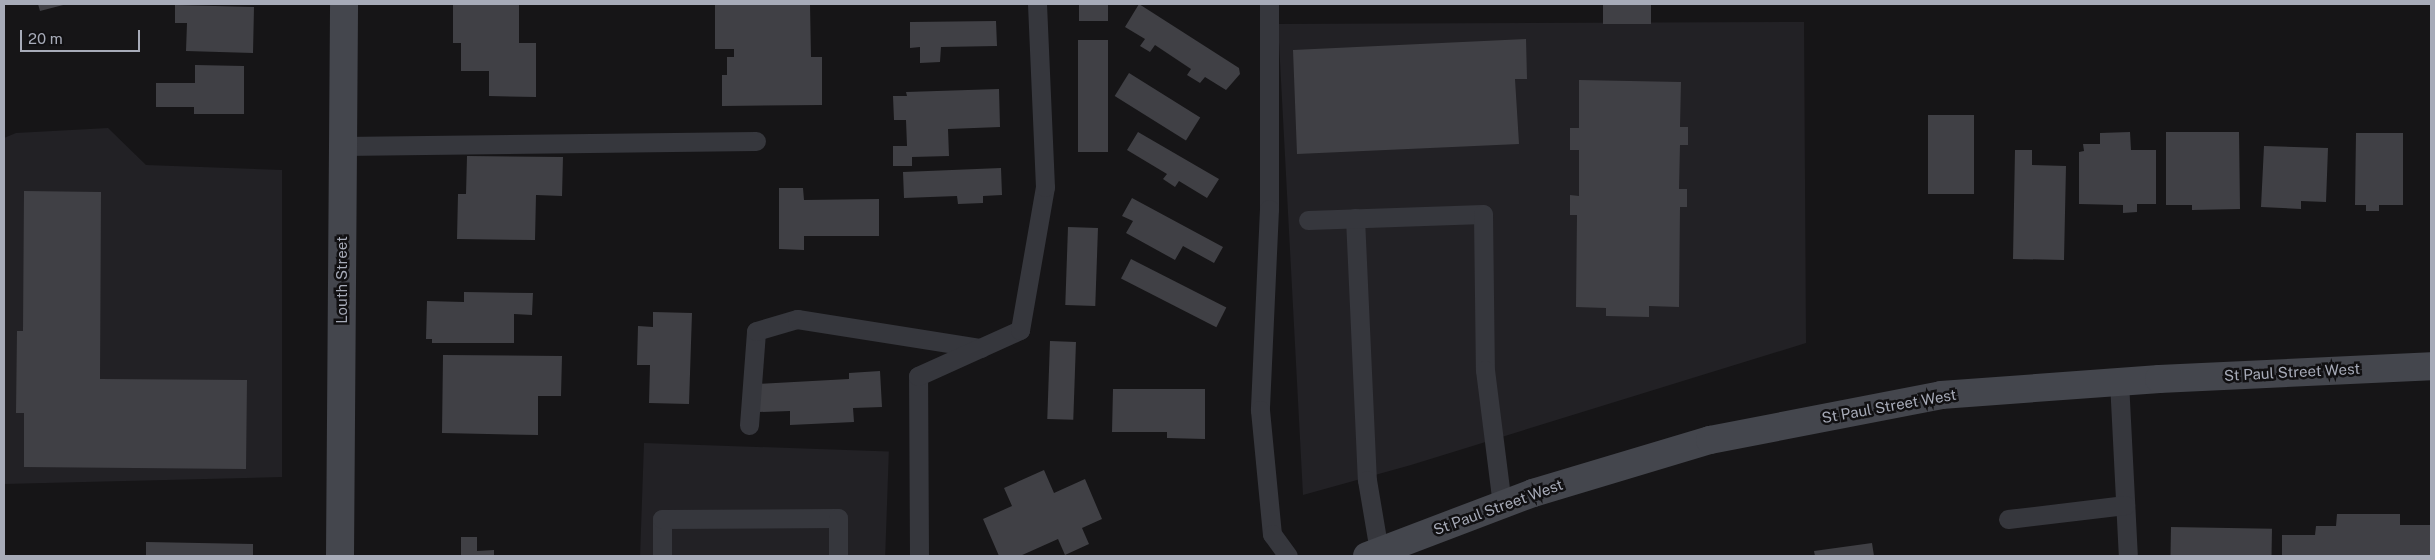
<!DOCTYPE html>
<style>
body{margin:0}
#map{position:relative;width:2435px;height:560px;overflow:hidden;background:#161517;font-family:"Public Sans",sans-serif}
div>[style]{position:absolute}
.built>*{inset:0;background:#222125;transform-origin:0 0}
.building>*{inset:0;background:#404045;transform-origin:0 0}
.lane>*{height:19px;margin:-9.5px;padding:0 9.5px;transform-origin:9.5px;border-radius:9.5px;background:#36373d}
.secondary>*{height:28px;margin:-14px;padding:0 14px;transform-origin:14px;border-radius:14px;background:#44464d}
span{translate:-50% -50%;white-space:nowrap;text-align:center;line-height:1.15;-webkit-text-stroke:5px #111012;paint-order:stroke}
.street-label{font-size:15px;color:#a7abb8}
.frame{position:absolute;inset:0;border:5px solid #a7abb8;pointer-events:none}
.scale{position:absolute;left:20px;top:30px;width:120px;height:22px;box-sizing:border-box;border:2px solid #a7abb8;border-top:0;padding-left:6px;font-size:15px;line-height:18px;white-space:nowrap;color:#a7abb8;-webkit-text-stroke:4px #111012;paint-order:stroke}
</style>
<div id="map">
<div class="built">
<i style="clip-path:polygon(1804px 22px,1806px 343px,1411px 465px,1303px 495px,1278px 24px)"></i>
<i style="clip-path:polygon(108px 128px,146px 165px,282px 170px,282px 477px,4px 484px,4px 138px,16px 133px)"></i>
<i style="left:644px;top:443px;width:245px;height:113px;rotate:2deg"></i>
</div>
<div class="building">
<i style="clip-path:polygon(38px 4px,67px 4px,40px 11px)"></i>
<i style="clip-path:polygon(453px 4px,519px 4px,519px 43px,536px 43px,536px 97px,489px 96px,489px 71px,461px 71px,461px 43px,453px 43px)"></i>
<i style="clip-path:polygon(715px 4px,810px 4px,811px 57px,822px 57px,822px 105px,722px 106px,722px 75px,727px 75px,727px 57px,734px 57px,734px 49px,715px 49px)"></i>
<i style="left:1079px;top:4px;width:29px;height:17px"></i>
<i style="clip-path:polygon(1139px 4px,1239px 68px,1240px 74px,1226px 90px,1205px 77px,1200px 83px,1187px 75px,1191px 69px,1155px 45px,1150px 52px,1140px 46px,1145px 39px,1125px 27px)"></i>
<i style="left:1603px;top:4px;width:48px;height:20px"></i>
<i style="clip-path:polygon(175px 5px,254px 7px,253px 53px,186px 51px,187px 23px,175px 23px)"></i>
<i style="clip-path:polygon(996px 21px,997px 46px,941px 47px,940px 62px,920px 63px,920px 47px,910px 48px,910px 22px)"></i>
<i style="clip-path:polygon(1526px 39px,1527px 79px,1515px 79px,1519px 144px,1297px 154px,1293px 50px)"></i>
<i style="left:1078px;top:40px;width:30px;height:112px"></i>
<i style="clip-path:polygon(195px 65px,244px 66px,244px 114px,194px 114px,194px 107px,156px 107px,156px 83px,195px 83px)"></i>
<i style="left:1129px;top:73px;width:84px;height:27px;rotate:32deg"></i>
<i style="clip-path:polygon(1579px 80px,1681px 82px,1680px 127px,1688px 127px,1688px 145px,1680px 145px,1679px 189px,1687px 189px,1687px 207px,1680px 207px,1679px 307px,1649px 306px,1649px 317px,1606px 316px,1606px 308px,1576px 307px,1577px 215px,1570px 215px,1570px 195px,1579px 196px,1579px 150px,1570px 150px,1570px 128px,1579px 128px)"></i>
<i style="clip-path:polygon(999px 89px,1000px 127px,948px 129px,949px 156px,912px 157px,912px 166px,893px 166px,893px 146px,907px 146px,906px 120px,894px 120px,893px 96px,907px 96px,906px 92px)"></i>
<i style="left:1928px;top:115px;width:46px;height:79px"></i>
<i style="clip-path:polygon(1138px 132px,1219px 179px,1207px 198px,1179px 181px,1175px 187px,1163px 179px,1167px 174px,1127px 150px)"></i>
<i style="clip-path:polygon(2130px 132px,2131px 150px,2156px 150px,2156px 204px,2137px 204px,2137px 212px,2123px 213px,2123px 205px,2079px 204px,2079px 152px,2084px 151px,2083px 144px,2100px 144px,2100px 133px)"></i>
<i style="clip-path:polygon(2166px 132px,2239px 132px,2240px 209px,2192px 210px,2192px 205px,2166px 205px)"></i>
<i style="clip-path:polygon(2356px 133px,2403px 133px,2403px 205px,2379px 205px,2379px 211px,2366px 211px,2366px 205px,2355px 205px)"></i>
<i style="clip-path:polygon(2264px 146px,2328px 148px,2326px 202px,2301px 201px,2301px 209px,2261px 207px)"></i>
<i style="clip-path:polygon(2015px 150px,2032px 150px,2032px 165px,2066px 166px,2064px 260px,2013px 259px)"></i>
<i style="clip-path:polygon(467px 156px,563px 157px,562px 196px,536px 195px,535px 240px,457px 239px,458px 194px,466px 194px)"></i>
<i style="clip-path:polygon(1001px 168px,1002px 195px,983px 196px,983px 203px,958px 204px,957px 196px,904px 198px,903px 172px)"></i>
<i style="clip-path:polygon(779px 188px,803px 188px,804px 200px,879px 199px,879px 236px,804px 236px,804px 250px,779px 249px)"></i>
<i style="clip-path:polygon(24px 191px,101px 192px,100px 379px,247px 380px,246px 469px,24px 467px,24px 413px,16px 413px,17px 331px,23px 331px)"></i>
<i style="clip-path:polygon(1132px 198px,1223px 247px,1214px 263px,1183px 246px,1175px 260px,1126px 233px,1133px 221px,1122px 216px)"></i>
<i style="left:1068px;top:227px;width:30px;height:78px;rotate:2deg"></i>
<i style="left:1131px;top:259px;width:107px;height:22px;rotate:27deg"></i>
<i style="clip-path:polygon(464px 292px,533px 293px,532px 315px,514px 314px,514px 343px,432px 343px,432px 339px,426px 339px,427px 301px,464px 302px)"></i>
<i style="clip-path:polygon(653px 312px,692px 313px,689px 404px,649px 403px,650px 365px,637px 365px,638px 326px,653px 327px)"></i>
<i style="left:1050px;top:341px;width:26px;height:78px;rotate:2deg"></i>
<i style="clip-path:polygon(443px 355px,562px 356px,561px 396px,538px 396px,538px 435px,442px 433px)"></i>
<i style="clip-path:polygon(880px 371px,882px 407px,853px 408px,854px 422px,790px 425px,790px 411px,758px 412px,757px 384px,849px 379px,849px 373px)"></i>
<i style="clip-path:polygon(1113px 389px,1205px 389px,1205px 439px,1167px 438px,1167px 432px,1112px 432px)"></i>
<i style="clip-path:polygon(1044px 470px,1054px 493px,1085px 479px,1102px 519px,1082px 528px,1089px 544px,1065px 555px,1058px 539px,1020px 556px,999px 556px,983px 519px,1012px 506px,1004px 488px)"></i>
<i style="clip-path:polygon(2337px 514px,2400px 514px,2400px 525px,2431px 525px,2431px 556px,2282px 556px,2282px 535px,2315px 535px,2316px 526px,2336px 526px)"></i>
<i style="left:2171px;top:527px;width:101px;height:29px;rotate:1deg"></i>
<i style="clip-path:polygon(461px 537px,477px 537px,477px 551px,494px 550px,494px 556px,461px 556px)"></i>
<i style="clip-path:polygon(146px 542px,253px 544px,253px 556px,146px 556px)"></i>
<i style="clip-path:polygon(1872px 543px,1874px 556px,1815px 556px,1814px 551px)"></i>
</div>
<div class="lane">
<i style="left:1269px;top:4px;width:205px;rotate:90deg"></i>
<i style="left:1269px;top:209px;width:201px;rotate:92.6deg"></i>
<i style="left:1260px;top:410px;width:125px;rotate:84.5deg"></i>
<i style="left:1272px;top:534px;width:27px;rotate:54deg"></i>
<i style="left:342px;top:146px;width:414px;rotate:-0.7deg"></i>
<i style="left:1355px;top:218px;width:262px;rotate:87.4deg"></i>
<i style="left:1367px;top:480px;width:72px;rotate:80.4deg"></i>
<i style="left:1308px;top:220px;width:175px;rotate:-2deg"></i>
<i style="left:1483px;top:214px;width:156px;rotate:89.3deg"></i>
<i style="left:1485px;top:370px;width:135px;rotate:82.8deg"></i>
<i style="left:2119px;top:381px;width:175px;rotate:87.1deg"></i>
<i style="left:749px;top:425px;width:94px;rotate:-85.7deg"></i>
<i style="left:756px;top:331px;width:43px;rotate:-16.3deg"></i>
<i style="left:797px;top:319px;width:186px;rotate:9deg"></i>
<i style="left:2008px;top:519px;width:118px;rotate:-6.8deg"></i>
<i style="left:662px;top:556px;width:37px;rotate:-90deg"></i>
<i style="left:662px;top:519px;width:176px;rotate:-0.3deg"></i>
<i style="left:838px;top:518px;width:38px;rotate:90deg"></i>
<i style="left:919px;top:556px;width:180px;rotate:-90.3deg"></i>
<i style="left:918px;top:376px;width:112px;rotate:-24.3deg"></i>
<i style="left:1020px;top:330px;width:145px;rotate:-80.1deg"></i>
<i style="left:1045px;top:187px;width:183px;rotate:-92.5deg"></i>
</div>
<div class="secondary">
<i style="left:340px;top:556px;width:552px;rotate:-89.58deg"></i>
<i style="left:1367px;top:556px;width:178px;rotate:-20.8deg"></i>
<i style="left:1533px;top:493px;width:185px;rotate:-16.7deg"></i>
<i style="left:1710px;top:440px;width:235px;rotate:-11deg"></i>
<i style="left:1941px;top:395px;width:219px;rotate:-4.2deg"></i>
<i style="left:2159px;top:379px;width:272px;rotate:-2.7deg"></i>
</div>
<div class="street-label">
<span style="left:342px;top:280px;rotate:-90deg">Louth Street</span>
<span style="left:2292px;top:372px;rotate:-3deg">St Paul Street West</span>
<span style="left:1889px;top:406px;rotate:-10deg">St Paul Street West</span>
<span style="left:1498px;top:507px;rotate:-20deg">St Paul Street West</span>
</div>
<div class="frame"></div>
<div class="scale">20 m</div>
</div>
